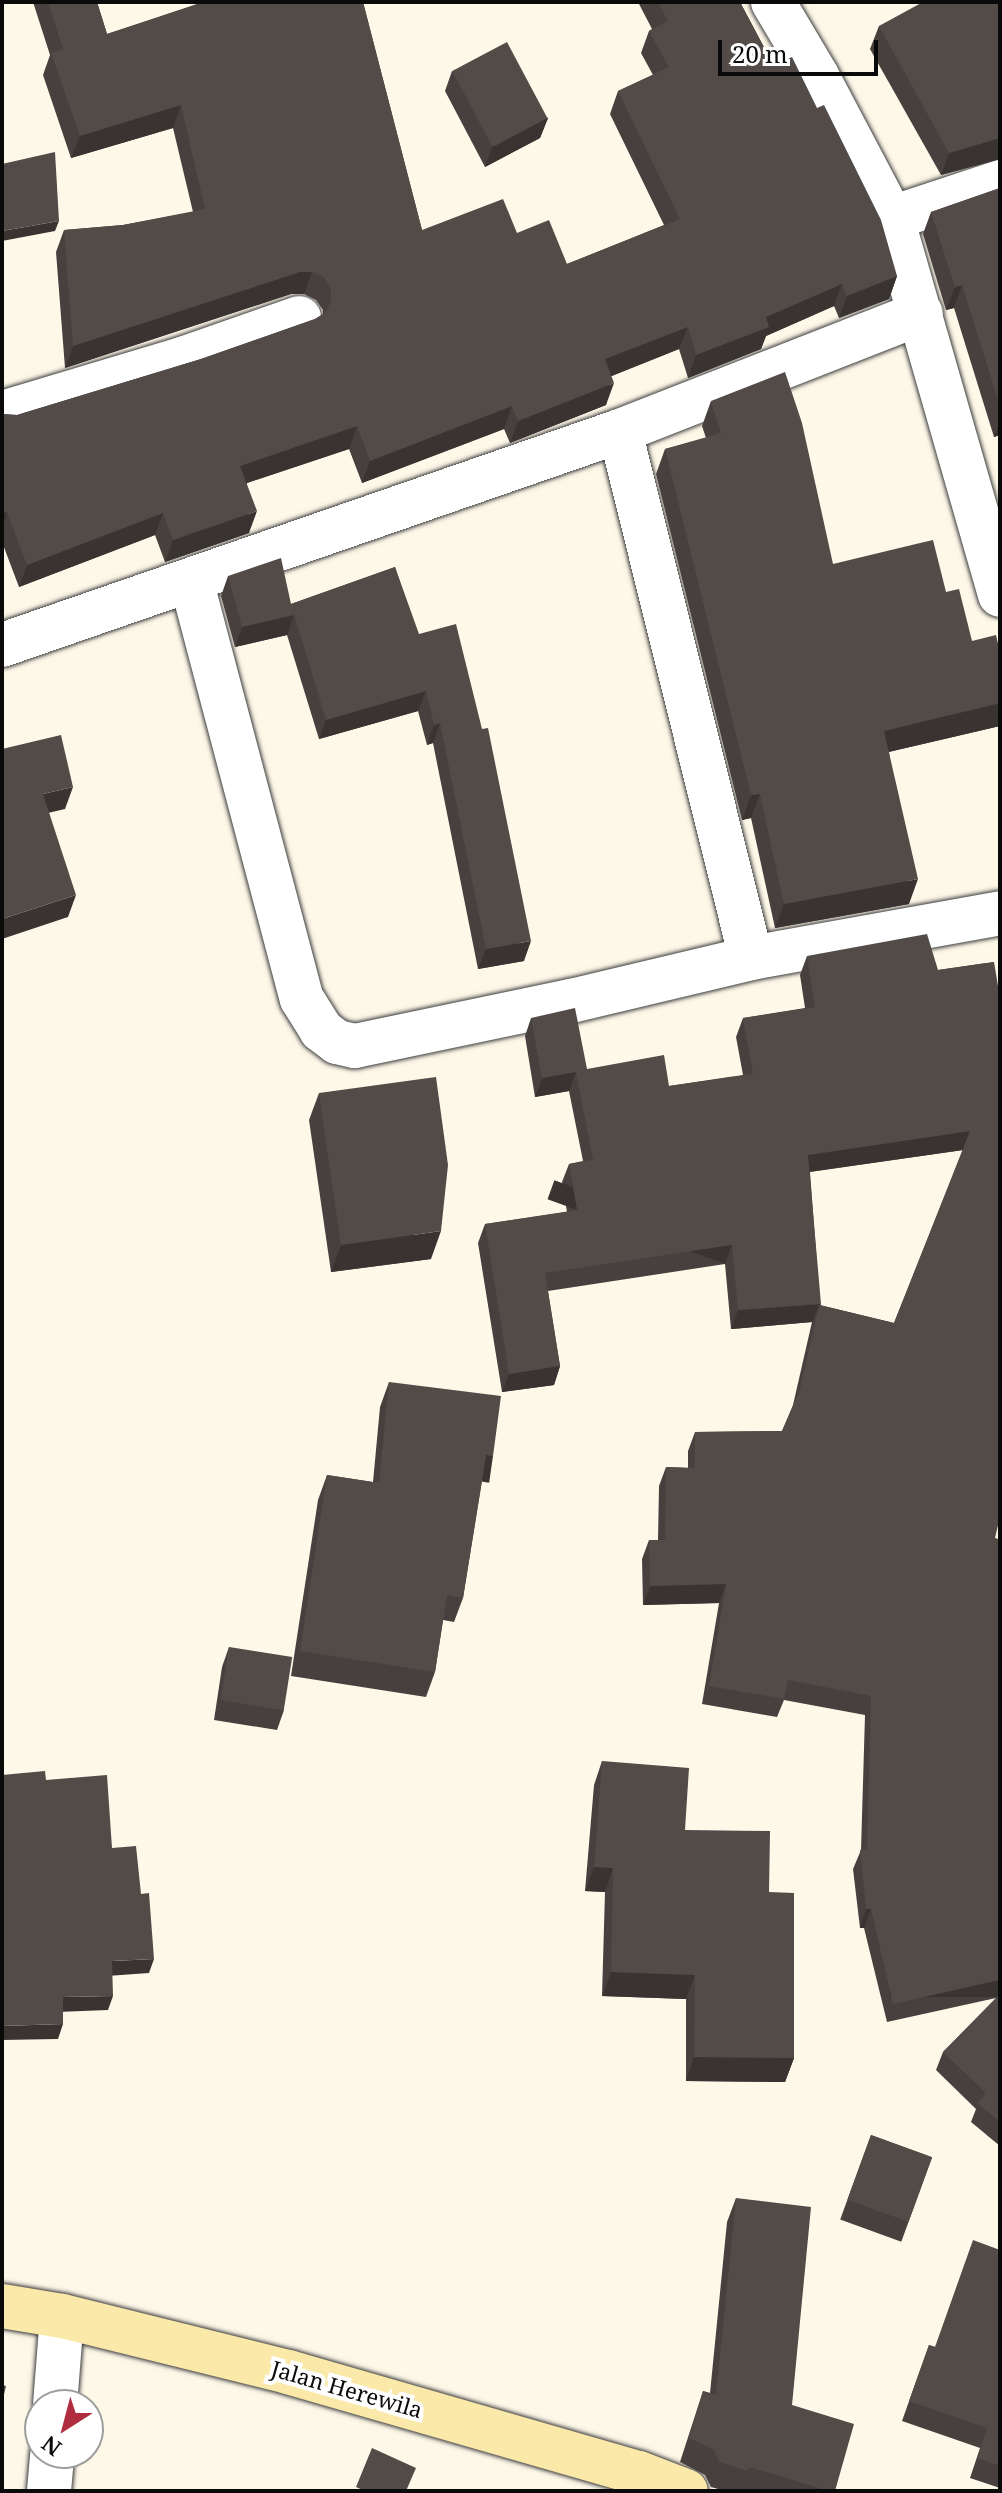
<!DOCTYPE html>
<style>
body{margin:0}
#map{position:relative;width:1002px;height:2493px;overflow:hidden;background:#fef8e9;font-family:"Noto Serif",serif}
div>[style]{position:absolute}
.roads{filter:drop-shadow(0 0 2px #3d3d3d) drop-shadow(0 0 2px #3d3d3d)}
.street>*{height:44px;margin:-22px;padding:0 22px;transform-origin:22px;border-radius:22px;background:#fff}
.secondary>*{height:44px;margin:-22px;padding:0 22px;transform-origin:22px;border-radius:22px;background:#fae9a8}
.wall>*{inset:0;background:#47403e;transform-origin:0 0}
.shaded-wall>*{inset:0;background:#393432;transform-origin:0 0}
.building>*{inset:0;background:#524b48;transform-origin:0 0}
span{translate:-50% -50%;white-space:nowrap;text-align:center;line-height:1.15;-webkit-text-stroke:8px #fff;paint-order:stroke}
.street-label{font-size:22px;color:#0a0a0a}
.frame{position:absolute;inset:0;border:4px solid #0a0a0a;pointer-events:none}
.north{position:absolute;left:24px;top:2389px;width:80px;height:80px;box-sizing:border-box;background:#fff;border:2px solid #9d9d9d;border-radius:50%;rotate:216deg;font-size:22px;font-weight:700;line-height:32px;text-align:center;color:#0a0a0a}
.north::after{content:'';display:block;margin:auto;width:28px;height:36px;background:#b02c3f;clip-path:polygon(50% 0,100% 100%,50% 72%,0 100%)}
.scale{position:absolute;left:718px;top:40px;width:160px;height:36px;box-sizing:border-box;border:4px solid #0a0a0a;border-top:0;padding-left:10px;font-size:24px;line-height:28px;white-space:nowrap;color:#0a0a0a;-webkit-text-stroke:6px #fff;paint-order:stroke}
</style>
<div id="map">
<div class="roads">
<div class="street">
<i style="left:773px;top:2px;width:86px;rotate:59.3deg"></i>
<i style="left:817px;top:76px;width:161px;rotate:62.2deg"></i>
<i style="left:892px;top:218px;width:392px;rotate:74deg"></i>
<i style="left:892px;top:218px;width:114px;rotate:-18.4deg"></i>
<i style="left:2px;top:413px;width:191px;rotate:-16.7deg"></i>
<i style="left:185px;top:358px;width:121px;rotate:-19.3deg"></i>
<i style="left:620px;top:431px;width:543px;rotate:76.04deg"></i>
<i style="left:191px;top:580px;width:433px;rotate:75.2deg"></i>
<i style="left:302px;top:999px;width:36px;rotate:58deg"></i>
<i style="left:321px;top:1030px;width:20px;rotate:37deg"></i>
<i style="left:337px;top:1042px;width:18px;rotate:13deg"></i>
<i style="left:355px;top:1046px;width:221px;rotate:-11.8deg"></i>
<i style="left:571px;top:1001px;width:185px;rotate:-13.4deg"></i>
<i style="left:751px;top:958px;width:253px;rotate:-10.2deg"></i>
<i style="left:2px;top:645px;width:654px;rotate:-19.1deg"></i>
<i style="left:620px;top:431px;width:323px;rotate:-21.4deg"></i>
<i style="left:55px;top:2405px;width:89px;rotate:-85.5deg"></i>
<i style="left:49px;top:2491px;width:38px;rotate:-85deg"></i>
</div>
<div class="secondary">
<i style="left:2px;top:2306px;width:61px;rotate:9.5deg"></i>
<i style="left:62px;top:2316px;width:233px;rotate:13.9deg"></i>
<i style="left:288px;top:2372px;width:365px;rotate:16.1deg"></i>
<i style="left:639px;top:2473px;width:50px;rotate:21deg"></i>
</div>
</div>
<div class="wall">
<i style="clip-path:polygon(33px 2px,97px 2px,107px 34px,203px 2px,363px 2px,422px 230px,517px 233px,567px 264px,664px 225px,610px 114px,618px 91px,653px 75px,641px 53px,649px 31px,652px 29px,638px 2px,740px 2px,774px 66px,897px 276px,889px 299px,839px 318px,834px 306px,766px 336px,761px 349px,688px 378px,679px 349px,611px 376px,606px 405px,510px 443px,504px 429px,362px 483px,349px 449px,247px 483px,249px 533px,165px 562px,155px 535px,19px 587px,2px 542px,2px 414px,17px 415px,201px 359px,315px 319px,323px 314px,323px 310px,316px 300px,304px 294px,291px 294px,65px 368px,56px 252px,64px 230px,123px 225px,193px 212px,173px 128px,71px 158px,43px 75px,50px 55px)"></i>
<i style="clip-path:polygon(1000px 2px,1000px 159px,941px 175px,870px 49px,879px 26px)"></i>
<i style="clip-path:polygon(452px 71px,548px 118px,540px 138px,485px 167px,445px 91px)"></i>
<i style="clip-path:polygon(1000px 188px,1000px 435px,994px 437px,954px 308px,946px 310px,923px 234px,931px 212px)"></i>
<i style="clip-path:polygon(711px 401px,833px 564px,946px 592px,972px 641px,1000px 652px,1000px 726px,889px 752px,909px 904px,775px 928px,751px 818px,742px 820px,656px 474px,665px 449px,706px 438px,702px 426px)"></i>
<i style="clip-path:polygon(395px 567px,524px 961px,478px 969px,433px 743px,427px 745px,418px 711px,319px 739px,287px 635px,235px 647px,221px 596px,228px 576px,291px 604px)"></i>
<i style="clip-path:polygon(evenodd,807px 956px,938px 970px,994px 962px,995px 1538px,1000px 1540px,1000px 2146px,971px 2122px,976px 2109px,936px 2070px,943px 2052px,996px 1998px,887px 2022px,864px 1928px,860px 1928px,853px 1869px,861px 1850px,865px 1715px,784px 1700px,777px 1717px,702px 1704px,719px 1603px,643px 1605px,642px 1559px,649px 1540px,658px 1540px,659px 1486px,666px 1467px,688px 1468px,688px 1451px,695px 1432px,782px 1431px,793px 1405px,812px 1322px,731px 1329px,725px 1264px,548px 1291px,560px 1366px,554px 1385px,502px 1392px,478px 1243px,485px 1224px,567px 1212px,562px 1182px,569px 1164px,583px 1161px,569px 1091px,535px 1097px,525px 1036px,531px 1018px,587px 1069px,669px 1086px,743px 1075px,736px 1037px,743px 1018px,805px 1008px,800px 975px,807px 956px,963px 1150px,894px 1323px,820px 1305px,810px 1172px,963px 1150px)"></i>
<i style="clip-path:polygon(319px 1093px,431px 1259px,331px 1272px,309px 1120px)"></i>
<i style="clip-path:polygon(389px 1382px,493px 1456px,484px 1481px,482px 1481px,463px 1598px,454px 1622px,443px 1620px,435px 1672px,426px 1697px,291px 1676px,318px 1500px,327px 1475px,373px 1482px,380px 1407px)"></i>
<i style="clip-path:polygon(229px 1647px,284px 1710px,277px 1730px,214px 1720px,222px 1667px)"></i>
<i style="clip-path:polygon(602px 1761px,685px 1830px,769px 1892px,794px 2058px,785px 2082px,686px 2081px,686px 1999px,602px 1996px,605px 1892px,585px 1891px,594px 1785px)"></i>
<i style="left:871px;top:2135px;width:65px;height:90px;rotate:20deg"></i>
<i style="clip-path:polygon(736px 2198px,792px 2405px,835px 2491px,725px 2491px,711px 2487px,705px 2475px,680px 2462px,703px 2391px,710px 2393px,727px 2222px)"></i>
<i style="clip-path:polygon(1000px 2250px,1000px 2488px,970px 2478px,980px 2448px,902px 2421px,929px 2345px,935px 2347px)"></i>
</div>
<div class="shaded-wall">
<i style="clip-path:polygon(181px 105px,173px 128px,71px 158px,80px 136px)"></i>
<i style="clip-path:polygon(548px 118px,540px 138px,485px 167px,492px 147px)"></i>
<i style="clip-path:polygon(1000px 138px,1000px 159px,941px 175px,949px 153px)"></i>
<i style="clip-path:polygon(59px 221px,55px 231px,2px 241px,2px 231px)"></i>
<i style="clip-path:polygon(300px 272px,312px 272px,304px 294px,291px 294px,65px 368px,73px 346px)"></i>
<i style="clip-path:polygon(897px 276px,889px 299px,839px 318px,847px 296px)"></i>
<i style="clip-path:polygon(842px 284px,834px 306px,766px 336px,761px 349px,688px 378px,696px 355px,766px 317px)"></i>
<i style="clip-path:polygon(962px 285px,954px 308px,946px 310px,955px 287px)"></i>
<i style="clip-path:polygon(688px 327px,679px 349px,597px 382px,605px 359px)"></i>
<i style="clip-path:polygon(614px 383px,606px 405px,510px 443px,518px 421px)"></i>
<i style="clip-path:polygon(512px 406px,504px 429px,362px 483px,370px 461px)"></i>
<i style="clip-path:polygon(1000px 421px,1000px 435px,994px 437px)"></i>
<i style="clip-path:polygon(357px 426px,349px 449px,232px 488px,240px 466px)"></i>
<i style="clip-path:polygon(257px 511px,249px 533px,165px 562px,173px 540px)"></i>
<i style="clip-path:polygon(7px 512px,2px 527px,2px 513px)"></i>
<i style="clip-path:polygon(163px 513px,155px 535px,19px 587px,27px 565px)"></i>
<i style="clip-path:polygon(294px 615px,287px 635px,235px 647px,242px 627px)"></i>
<i style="clip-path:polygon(426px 691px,418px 711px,319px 739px,326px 720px)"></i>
<i style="clip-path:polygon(1000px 703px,1000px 726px,875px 755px,884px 731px)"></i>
<i style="clip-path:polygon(440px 723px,433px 743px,427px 745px,434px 725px)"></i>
<i style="clip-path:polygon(73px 787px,65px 809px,35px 816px,43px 794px)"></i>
<i style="clip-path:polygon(760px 794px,751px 818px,742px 820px,751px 795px)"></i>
<i style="clip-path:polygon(918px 879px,909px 904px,775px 928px,784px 904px)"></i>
<i style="clip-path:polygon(76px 895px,68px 917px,2px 939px,2px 919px)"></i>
<i style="clip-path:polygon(531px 941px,524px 961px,478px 969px,486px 949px)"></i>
<i style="clip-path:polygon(576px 1072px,569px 1091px,535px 1097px,542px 1078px)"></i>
<i style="clip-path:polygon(970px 1131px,963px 1150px,801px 1173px,808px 1155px)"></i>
<i style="clip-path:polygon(441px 1231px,431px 1259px,331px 1272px,341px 1245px)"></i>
<i style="left:732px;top:1245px;width:20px;height:189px;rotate:110deg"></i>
<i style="clip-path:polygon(821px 1304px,816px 1315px,819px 1305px,812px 1322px,731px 1329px,738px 1310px)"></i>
<i style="clip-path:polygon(560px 1366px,554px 1385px,502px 1392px,509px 1374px)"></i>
<i style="left:486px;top:1455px;width:7px;height:27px;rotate:8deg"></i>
<i style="clip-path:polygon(726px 1584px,719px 1603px,643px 1605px,650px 1586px)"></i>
<i style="clip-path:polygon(594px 1867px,613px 1868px,605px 1892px,585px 1891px)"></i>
<i style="clip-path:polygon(866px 1909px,871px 1909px,864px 1928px,860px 1928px)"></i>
<i style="clip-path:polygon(154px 1959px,149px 1973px,107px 1976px,112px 1961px)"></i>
<i style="clip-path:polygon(611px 1972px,695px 1975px,686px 1999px,602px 1996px)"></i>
<i style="left:1000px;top:1980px;width:17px;height:110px;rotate:90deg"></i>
<i style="clip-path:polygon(113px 1996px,108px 2010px,57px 2012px,63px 1997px)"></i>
<i style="clip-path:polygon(63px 2024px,58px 2039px,2px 2040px,2px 2026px)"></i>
<i style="clip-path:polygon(694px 2057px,794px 2058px,785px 2082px,686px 2081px)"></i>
</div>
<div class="building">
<i style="clip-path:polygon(48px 2px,97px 2px,107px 34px,206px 2px,363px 2px,422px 230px,503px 199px,517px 233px,549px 220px,567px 264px,680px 219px,618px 91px,669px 67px,649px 31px,668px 21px,658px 2px,740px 2px,774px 66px,792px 57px,817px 108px,824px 105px,881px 220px,897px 276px,847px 296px,842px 284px,766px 317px,769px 327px,696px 355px,688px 327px,605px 359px,614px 383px,518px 421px,512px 406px,370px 461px,357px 426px,240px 466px,257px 511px,173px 540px,163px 513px,27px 565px,7px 512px,2px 513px,2px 414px,17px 415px,201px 359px,315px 319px,325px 313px,331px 301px,331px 288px,324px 277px,312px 272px,300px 272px,73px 346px,64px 230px,123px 225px,205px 209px,181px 105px,80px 136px,51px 53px,63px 49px)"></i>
<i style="clip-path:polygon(923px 2px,1000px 2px,1000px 138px,949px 153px,879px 26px)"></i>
<i style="left:507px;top:42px;width:86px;height:62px;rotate:62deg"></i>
<i style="clip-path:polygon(55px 152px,59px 221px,2px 231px,2px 164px)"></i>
<i style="clip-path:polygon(1000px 188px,1000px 406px,962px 285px,955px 287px,931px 212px)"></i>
<i style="clip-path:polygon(785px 372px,802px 423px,833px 564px,933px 540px,946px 592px,959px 589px,972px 641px,996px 635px,1000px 652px,1000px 703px,884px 731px,918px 879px,784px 904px,760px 794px,751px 795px,665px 449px,721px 433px,711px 401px)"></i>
<i style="clip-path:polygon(281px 558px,291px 604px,395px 567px,419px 634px,456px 624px,482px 729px,488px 728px,531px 941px,486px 949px,440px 723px,434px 725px,426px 691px,326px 720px,292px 607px,294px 615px,242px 627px,228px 576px)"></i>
<i style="clip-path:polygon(61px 735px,73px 787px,43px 794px,76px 895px,2px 919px,2px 749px)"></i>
<i style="clip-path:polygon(927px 934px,938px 970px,994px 962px,1000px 998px,1000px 1517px,995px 1538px,1000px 1540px,1000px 1980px,893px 2004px,871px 1909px,866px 1909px,860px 1850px,867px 1849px,871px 1696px,788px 1680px,784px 1699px,709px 1686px,726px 1584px,650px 1586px,649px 1540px,665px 1540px,666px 1467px,695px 1468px,695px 1432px,782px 1431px,799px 1393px,819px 1305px,894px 1323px,970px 1131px,808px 1155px,821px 1304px,738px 1310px,732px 1245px,545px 1273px,560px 1366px,509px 1374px,485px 1224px,577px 1210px,569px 1164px,593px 1160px,576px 1072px,542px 1078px,531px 1018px,575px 1008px,587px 1069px,664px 1055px,669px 1086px,753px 1074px,743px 1018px,815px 1007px,807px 956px)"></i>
<i style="clip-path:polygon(436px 1077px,448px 1165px,441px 1231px,341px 1245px,319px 1093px)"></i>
<i style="clip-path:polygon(389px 1382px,501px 1396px,493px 1456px,486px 1455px,463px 1598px,447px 1595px,435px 1672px,300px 1651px,327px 1475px,379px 1483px)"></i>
<i style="left:229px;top:1647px;width:64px;height:54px;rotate:9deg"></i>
<i style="clip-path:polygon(602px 1761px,689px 1768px,685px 1830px,770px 1831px,769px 1892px,794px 1893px,794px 2058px,694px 2057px,695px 1975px,611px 1972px,613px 1868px,594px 1867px)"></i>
<i style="clip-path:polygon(45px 1771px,46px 1780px,107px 1775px,112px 1848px,136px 1846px,141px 1894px,149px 1893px,154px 1959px,112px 1961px,113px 1996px,63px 1997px,63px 2024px,2px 2026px,2px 1971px,3px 1971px,2px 1775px)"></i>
<i style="clip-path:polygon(1000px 1994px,1000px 2122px,978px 2103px,986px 2093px,943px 2052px)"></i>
<i style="left:871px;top:2135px;width:65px;height:69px;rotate:20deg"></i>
<i style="clip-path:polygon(736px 2198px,811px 2207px,792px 2405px,854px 2424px,835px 2491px,829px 2491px,749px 2467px,748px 2471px,719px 2462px,714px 2450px,689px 2438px,703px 2391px,716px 2395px)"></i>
<i style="clip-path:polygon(973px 2240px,1000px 2250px,1000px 2466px,977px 2458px,987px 2428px,909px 2401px,929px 2345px,935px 2347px)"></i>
<i style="clip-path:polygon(2px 2385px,6px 2386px,2px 2403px)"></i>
<i style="clip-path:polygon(372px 2448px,416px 2468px,406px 2491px,365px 2491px,356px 2487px)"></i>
</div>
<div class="street-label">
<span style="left:347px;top:2389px;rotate:16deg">Jalan Herewila</span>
</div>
<div class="frame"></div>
<div class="north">N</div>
<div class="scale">20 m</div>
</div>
